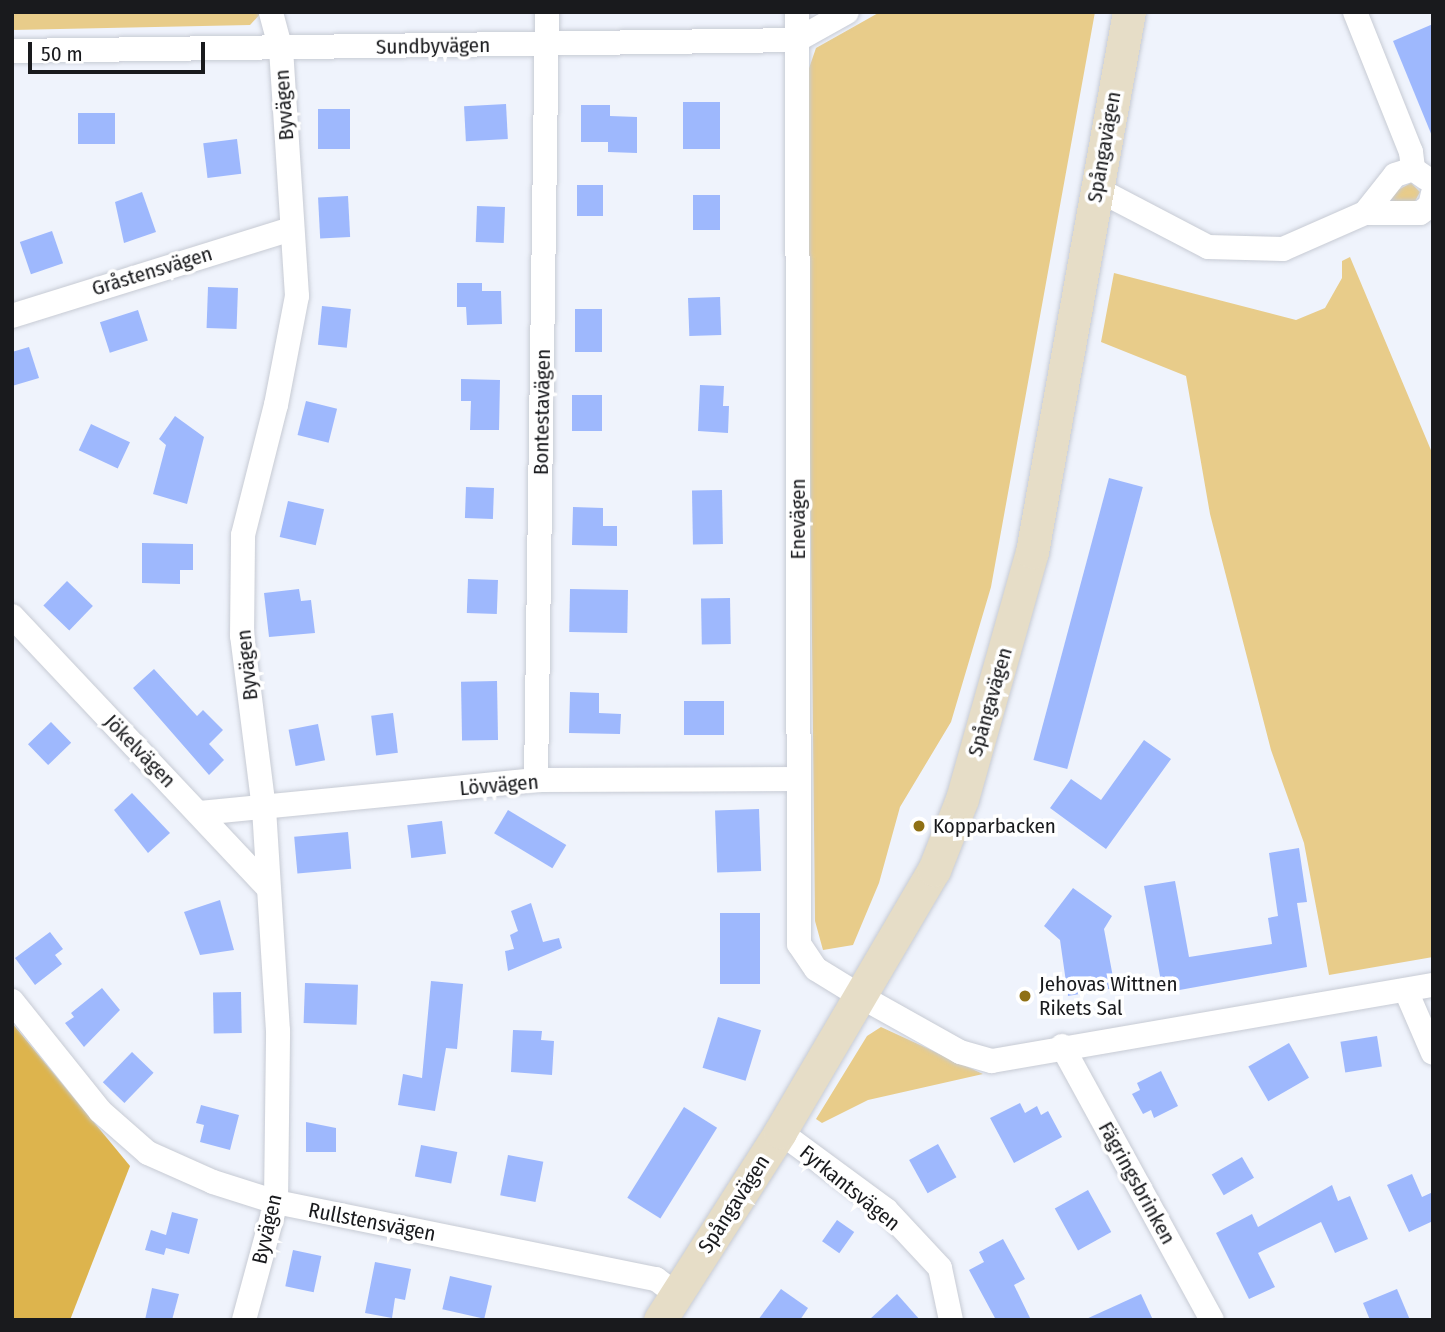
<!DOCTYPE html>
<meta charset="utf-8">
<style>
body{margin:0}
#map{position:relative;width:1445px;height:1332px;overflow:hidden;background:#eff3fc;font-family:"Fira Sans Condensed",sans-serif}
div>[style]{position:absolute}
.green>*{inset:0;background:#e8cc8a}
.forest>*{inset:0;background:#ddb44d}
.building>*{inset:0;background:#9eb8fd;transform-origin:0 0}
.roads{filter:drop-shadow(0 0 2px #c7cbd4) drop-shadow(0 0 2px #c7cbd4)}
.street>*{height:24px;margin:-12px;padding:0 12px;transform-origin:12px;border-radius:12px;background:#fff}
.secondary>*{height:33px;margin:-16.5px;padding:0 16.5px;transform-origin:16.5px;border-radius:16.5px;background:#e6ddc7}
.dots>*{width:19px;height:19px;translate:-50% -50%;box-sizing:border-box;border:4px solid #fff;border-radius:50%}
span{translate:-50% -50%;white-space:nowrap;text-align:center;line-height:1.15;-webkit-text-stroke:7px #fff;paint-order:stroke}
.street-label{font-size:21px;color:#191a1d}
.poi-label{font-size:21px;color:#191a1d}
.left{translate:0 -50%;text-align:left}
.frame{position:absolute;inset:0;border:14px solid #191a1d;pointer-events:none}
.scale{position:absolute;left:28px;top:42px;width:177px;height:32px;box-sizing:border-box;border:4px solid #191a1d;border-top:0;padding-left:9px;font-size:21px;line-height:24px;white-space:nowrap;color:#191a1d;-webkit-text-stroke:5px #fff;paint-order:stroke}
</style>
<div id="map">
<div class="green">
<i style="clip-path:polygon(17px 12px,262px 12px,250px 25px,12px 30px,12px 16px)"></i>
<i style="clip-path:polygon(880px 12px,1095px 12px,991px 587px,951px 722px,900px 807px,879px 883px,853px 945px,823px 950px,815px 921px,806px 77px,816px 48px)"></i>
<i style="clip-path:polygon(1411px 183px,1420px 192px,1414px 203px,1387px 206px,1396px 191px)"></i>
<i style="clip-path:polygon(1350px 257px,1433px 455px,1433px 957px,1329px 975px,1304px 843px,1271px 750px,1210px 514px,1186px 376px,1101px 342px,1114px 273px,1296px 320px,1325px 308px,1342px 278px,1342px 261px)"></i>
<i style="clip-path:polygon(881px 1027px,983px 1074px,868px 1100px,822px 1123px,816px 1119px,867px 1036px)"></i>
</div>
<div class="forest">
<i style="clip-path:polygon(12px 1023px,130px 1166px,70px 1320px,12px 1320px)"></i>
</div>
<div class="building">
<i style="clip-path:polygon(1433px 24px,1433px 136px,1432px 136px,1393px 41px)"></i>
<i style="left:683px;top:102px;width:37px;height:47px"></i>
<i style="left:506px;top:104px;width:35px;height:42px;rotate:87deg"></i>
<i style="clip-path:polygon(581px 105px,610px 105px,610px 116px,637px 117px,637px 153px,608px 152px,608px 142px,581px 142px)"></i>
<i style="left:318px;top:109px;width:32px;height:40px"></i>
<i style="left:78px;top:113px;width:37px;height:31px"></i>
<i style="left:237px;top:139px;width:35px;height:34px;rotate:83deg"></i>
<i style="left:603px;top:185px;width:31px;height:26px;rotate:90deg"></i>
<i style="clip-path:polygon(142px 192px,156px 232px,124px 243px,115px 202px)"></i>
<i style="left:693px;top:195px;width:27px;height:35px"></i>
<i style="left:348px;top:196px;width:41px;height:30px;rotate:87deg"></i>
<i style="left:477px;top:206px;width:28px;height:36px;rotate:2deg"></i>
<i style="left:52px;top:231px;width:34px;height:34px;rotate:71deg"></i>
<i style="clip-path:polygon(457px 283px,482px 283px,482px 291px,501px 291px,502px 324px,467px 325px,466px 307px,457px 307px)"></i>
<i style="left:208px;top:287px;width:30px;height:41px;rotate:2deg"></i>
<i style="left:720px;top:297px;width:38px;height:32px;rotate:88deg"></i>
<i style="left:322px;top:306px;width:29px;height:39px;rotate:6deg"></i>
<i style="left:575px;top:309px;width:27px;height:43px"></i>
<i style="left:138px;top:310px;width:32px;height:40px;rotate:72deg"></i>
<i style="clip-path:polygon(29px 347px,39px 378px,12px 386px,12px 352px)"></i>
<i style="clip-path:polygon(461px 379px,500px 380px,499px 430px,470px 430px,471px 401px,461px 401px)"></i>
<i style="clip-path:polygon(700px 385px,724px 386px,723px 406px,729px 406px,728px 433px,698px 431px)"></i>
<i style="left:572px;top:395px;width:30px;height:36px"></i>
<i style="left:306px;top:401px;width:32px;height:35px;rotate:14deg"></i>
<i style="clip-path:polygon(175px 416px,204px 437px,187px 504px,153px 494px,166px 445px,159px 439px)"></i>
<i style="left:91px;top:424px;width:43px;height:29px;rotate:25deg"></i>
<i style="left:1109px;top:478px;width:35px;height:292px;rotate:15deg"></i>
<i style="left:466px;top:487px;width:28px;height:31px;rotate:2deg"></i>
<i style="left:722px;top:490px;width:54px;height:30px;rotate:89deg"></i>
<i style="left:288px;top:501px;width:37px;height:37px;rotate:13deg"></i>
<i style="clip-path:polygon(573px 507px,603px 508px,603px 526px,617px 526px,617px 546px,572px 545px)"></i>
<i style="clip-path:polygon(142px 543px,193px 544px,193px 570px,180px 570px,180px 584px,142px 583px)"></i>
<i style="left:468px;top:579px;width:30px;height:34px;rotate:2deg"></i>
<i style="left:67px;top:581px;width:36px;height:34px;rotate:44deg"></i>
<i style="clip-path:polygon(299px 589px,301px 601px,311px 600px,315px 633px,269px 637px,264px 593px)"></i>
<i style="left:570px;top:589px;width:58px;height:43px;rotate:1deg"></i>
<i style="left:730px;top:598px;width:46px;height:29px;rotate:89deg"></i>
<i style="clip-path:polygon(154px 669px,197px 716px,203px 710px,223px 730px,209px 744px,224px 760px,209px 775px,133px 688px)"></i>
<i style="left:497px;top:681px;width:59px;height:36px;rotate:89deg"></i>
<i style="clip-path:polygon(570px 692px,599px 693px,599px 713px,621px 714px,620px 734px,569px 733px)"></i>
<i style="left:684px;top:701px;width:40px;height:34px"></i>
<i style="left:393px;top:713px;width:40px;height:22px;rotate:83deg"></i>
<i style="left:51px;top:722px;width:29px;height:32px;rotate:46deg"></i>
<i style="left:318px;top:724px;width:37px;height:30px;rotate:79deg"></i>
<i style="clip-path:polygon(1144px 740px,1171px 759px,1106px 849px,1050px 808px,1071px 779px,1101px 800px)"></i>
<i style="clip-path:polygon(132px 793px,170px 833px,148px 853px,114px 810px)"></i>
<i style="left:759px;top:809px;width:62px;height:44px;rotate:88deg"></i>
<i style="left:508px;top:810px;width:68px;height:27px;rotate:31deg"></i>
<i style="left:442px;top:821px;width:33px;height:35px;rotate:83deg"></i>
<i style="left:348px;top:832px;width:37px;height:54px;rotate:85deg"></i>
<i style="clip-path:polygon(1299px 848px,1307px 902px,1297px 903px,1307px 967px,1163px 993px,1144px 886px,1175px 881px,1189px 957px,1272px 944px,1268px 918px,1278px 916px,1269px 853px)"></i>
<i style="clip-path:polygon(1073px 888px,1112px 916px,1104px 929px,1115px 988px,1068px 996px,1060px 940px,1044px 926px)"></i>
<i style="clip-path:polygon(220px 900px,234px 950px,200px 955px,184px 912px)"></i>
<i style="clip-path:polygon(531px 903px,543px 942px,559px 938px,562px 948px,508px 971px,505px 951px,514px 949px,510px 935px,518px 931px,511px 911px)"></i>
<i style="left:720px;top:913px;width:40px;height:71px"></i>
<i style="clip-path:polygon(50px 932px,63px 949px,55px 955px,62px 964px,35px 985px,15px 958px)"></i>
<i style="clip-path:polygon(431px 981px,463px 984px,457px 1049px,446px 1048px,435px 1111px,398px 1105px,403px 1074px,422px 1078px)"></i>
<i style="left:305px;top:983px;width:53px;height:40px;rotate:2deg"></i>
<i style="clip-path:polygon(102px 988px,120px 1010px,84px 1047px,65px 1023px,74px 1017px,71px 1013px)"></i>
<i style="left:241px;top:992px;width:41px;height:28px;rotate:89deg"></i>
<i style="left:718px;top:1017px;width:45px;height:53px;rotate:17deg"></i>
<i style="clip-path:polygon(513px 1030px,542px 1031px,541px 1040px,554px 1041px,552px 1075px,511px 1072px)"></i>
<i style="left:1377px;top:1036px;width:31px;height:37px;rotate:81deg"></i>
<i style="left:1289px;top:1043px;width:40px;height:47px;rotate:60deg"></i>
<i style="left:132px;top:1052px;width:30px;height:42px;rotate:44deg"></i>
<i style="clip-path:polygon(1161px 1071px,1178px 1106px,1154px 1118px,1151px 1110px,1143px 1114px,1132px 1094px,1140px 1090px,1137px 1083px)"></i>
<i style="clip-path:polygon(1020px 1103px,1025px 1113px,1037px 1106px,1041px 1115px,1048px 1111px,1062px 1137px,1014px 1163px,990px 1118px)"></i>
<i style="clip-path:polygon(201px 1105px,239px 1115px,230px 1150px,200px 1142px,204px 1125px,196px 1123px)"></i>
<i style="left:684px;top:1107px;width:39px;height:107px;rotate:32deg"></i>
<i style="clip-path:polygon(306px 1122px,336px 1128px,336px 1152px,306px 1152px)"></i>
<i style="left:938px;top:1144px;width:38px;height:33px;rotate:61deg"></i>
<i style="left:421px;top:1145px;width:37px;height:32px;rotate:11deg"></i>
<i style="left:508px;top:1155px;width:36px;height:41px;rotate:11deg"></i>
<i style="left:1242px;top:1157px;width:24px;height:35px;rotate:60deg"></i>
<i style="clip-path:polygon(1412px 1174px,1422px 1197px,1433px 1192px,1433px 1221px,1409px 1232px,1387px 1185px)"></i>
<i style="clip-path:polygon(1332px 1185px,1338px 1201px,1350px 1196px,1368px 1239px,1335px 1253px,1321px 1222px,1258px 1253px,1275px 1287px,1249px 1299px,1216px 1233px,1252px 1214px,1258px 1227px)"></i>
<i style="left:1088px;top:1190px;width:48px;height:38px;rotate:61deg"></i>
<i style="clip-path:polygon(172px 1212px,198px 1219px,189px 1254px,166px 1248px,164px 1255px,145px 1250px,151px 1230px,166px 1235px)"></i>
<i style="left:837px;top:1220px;width:21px;height:26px;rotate:35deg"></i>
<i style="clip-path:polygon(1003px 1239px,1025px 1279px,1014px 1285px,1031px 1320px,996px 1320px,969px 1270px,984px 1262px,979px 1252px)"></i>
<i style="left:293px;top:1250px;width:29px;height:37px;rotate:12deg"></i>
<i style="clip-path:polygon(375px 1262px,411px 1269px,405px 1300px,395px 1298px,392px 1318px,365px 1313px)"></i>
<i style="left:450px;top:1276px;width:43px;height:34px;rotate:13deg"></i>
<i style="clip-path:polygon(152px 1288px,179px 1294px,172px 1320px,145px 1320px)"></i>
<i style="clip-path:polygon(781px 1289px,808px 1308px,800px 1320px,758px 1320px)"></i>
<i style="clip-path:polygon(1397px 1289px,1410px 1320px,1370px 1320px,1363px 1303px)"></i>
<i style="clip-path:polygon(897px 1294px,920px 1320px,869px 1320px)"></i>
<i style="clip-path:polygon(1141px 1294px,1153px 1320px,1084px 1320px)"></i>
</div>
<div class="roads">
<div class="street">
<i style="left:797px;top:12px;width:932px;rotate:89.88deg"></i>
<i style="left:799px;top:944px;width:30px;rotate:56deg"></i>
<i style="left:816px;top:969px;width:52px;rotate:31.5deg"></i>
<i style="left:860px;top:996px;width:115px;rotate:29.2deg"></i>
<i style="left:960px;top:1052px;width:33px;rotate:16deg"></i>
<i style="left:992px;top:1061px;width:448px;rotate:-9.8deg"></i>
<i style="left:1355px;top:12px;width:151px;rotate:68.2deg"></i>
<i style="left:1411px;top:152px;width:17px;rotate:83deg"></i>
<i style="left:12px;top:51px;width:785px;rotate:-0.8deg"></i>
<i style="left:797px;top:40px;width:57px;rotate:-29.2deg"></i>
<i style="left:1097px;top:189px;width:125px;rotate:27.6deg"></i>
<i style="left:1208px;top:247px;width:75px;rotate:1.5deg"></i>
<i style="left:1283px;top:249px;width:90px;rotate:-23.7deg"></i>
<i style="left:1365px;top:213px;width:55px"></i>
<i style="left:1420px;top:213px;width:12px;rotate:-35deg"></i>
<i style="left:1430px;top:206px;width:13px;rotate:-77deg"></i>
<i style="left:1365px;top:213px;width:48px;rotate:-51.7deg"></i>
<i style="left:1395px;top:175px;width:19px;rotate:-18deg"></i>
<i style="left:1413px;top:169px;width:16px;rotate:35deg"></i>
<i style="left:12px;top:316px;width:293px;rotate:-17.3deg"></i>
<i style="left:12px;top:616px;width:372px;rotate:46.7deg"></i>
<i style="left:536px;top:780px;width:768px;rotate:-89.18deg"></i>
<i style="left:200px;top:813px;width:338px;rotate:-5.6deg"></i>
<i style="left:536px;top:780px;width:263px;rotate:-0.2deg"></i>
<i style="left:1407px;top:993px;width:65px;rotate:66.6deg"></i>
<i style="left:12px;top:1001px;width:141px;rotate:51.3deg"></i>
<i style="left:100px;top:1111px;width:64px;rotate:41.2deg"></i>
<i style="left:148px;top:1153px;width:71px;rotate:24deg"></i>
<i style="left:213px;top:1182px;width:66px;rotate:17.6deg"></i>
<i style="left:276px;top:1202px;width:388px;rotate:11.5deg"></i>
<i style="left:656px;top:1279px;width:25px;rotate:37deg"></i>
<i style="left:1062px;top:1046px;width:312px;rotate:61.3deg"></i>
<i style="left:780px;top:1132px;width:132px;rotate:36.3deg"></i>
<i style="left:886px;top:1210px;width:79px;rotate:47deg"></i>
<i style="left:940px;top:1268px;width:53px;rotate:78.1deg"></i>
<i style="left:244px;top:1320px;width:122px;rotate:-74.8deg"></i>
<i style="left:276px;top:1202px;width:171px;rotate:-89.3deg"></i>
<i style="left:278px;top:1031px;width:222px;rotate:-93.6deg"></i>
<i style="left:264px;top:809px;width:174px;rotate:-97.2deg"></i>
<i style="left:242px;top:636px;width:101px;rotate:-89.4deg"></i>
<i style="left:243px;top:535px;width:134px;rotate:-75.8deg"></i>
<i style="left:276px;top:405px;width:111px;rotate:-79.1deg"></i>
<i style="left:297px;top:296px;width:247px;rotate:-93.7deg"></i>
<i style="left:281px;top:50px;width:39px;rotate:-105deg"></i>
</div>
<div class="secondary">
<i style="left:660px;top:1320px;width:223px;rotate:-57.4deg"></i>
<i style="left:780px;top:1132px;width:304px;rotate:-59.6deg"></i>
<i style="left:934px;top:870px;width:76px;rotate:-68.5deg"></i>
<i style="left:962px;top:799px;width:257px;rotate:-74.2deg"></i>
<i style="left:1032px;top:552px;width:549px;rotate:-79.82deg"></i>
</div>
</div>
<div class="dots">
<i style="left:919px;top:826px;background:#8f7015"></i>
<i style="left:1025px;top:996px;background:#8f7015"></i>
</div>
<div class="street-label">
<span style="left:433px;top:46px;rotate:-1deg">Sundbyvägen</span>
<span style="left:284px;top:105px;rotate:-94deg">Byvägen</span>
<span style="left:1104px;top:147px;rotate:-80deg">Spångavägen</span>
<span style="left:152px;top:271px;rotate:-17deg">Gråstensvägen</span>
<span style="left:542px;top:412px;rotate:-89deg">Bontestavägen</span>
<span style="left:798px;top:519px;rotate:-90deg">Enevägen</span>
<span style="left:247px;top:665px;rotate:-96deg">Byvägen</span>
<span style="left:990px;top:702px;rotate:-74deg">Spångavägen</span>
<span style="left:140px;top:751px;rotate:46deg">Jökelvägen</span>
<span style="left:499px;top:785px;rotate:-5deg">Lövvägen</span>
<span style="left:1137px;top:1183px;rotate:61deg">Fägringsbrinken</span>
<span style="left:850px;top:1188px;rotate:39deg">Fyrkantsvägen</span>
<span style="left:734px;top:1204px;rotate:-57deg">Spångavägen</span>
<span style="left:372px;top:1222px;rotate:11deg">Rullstensvägen</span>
<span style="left:267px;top:1229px;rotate:-77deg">Byvägen</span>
</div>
<div class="poi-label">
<span class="left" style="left:933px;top:826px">Kopparbacken</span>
<span class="left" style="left:1039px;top:996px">Jehovas Wittnen<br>Rikets Sal</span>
</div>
<div class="frame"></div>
<div class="scale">50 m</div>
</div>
